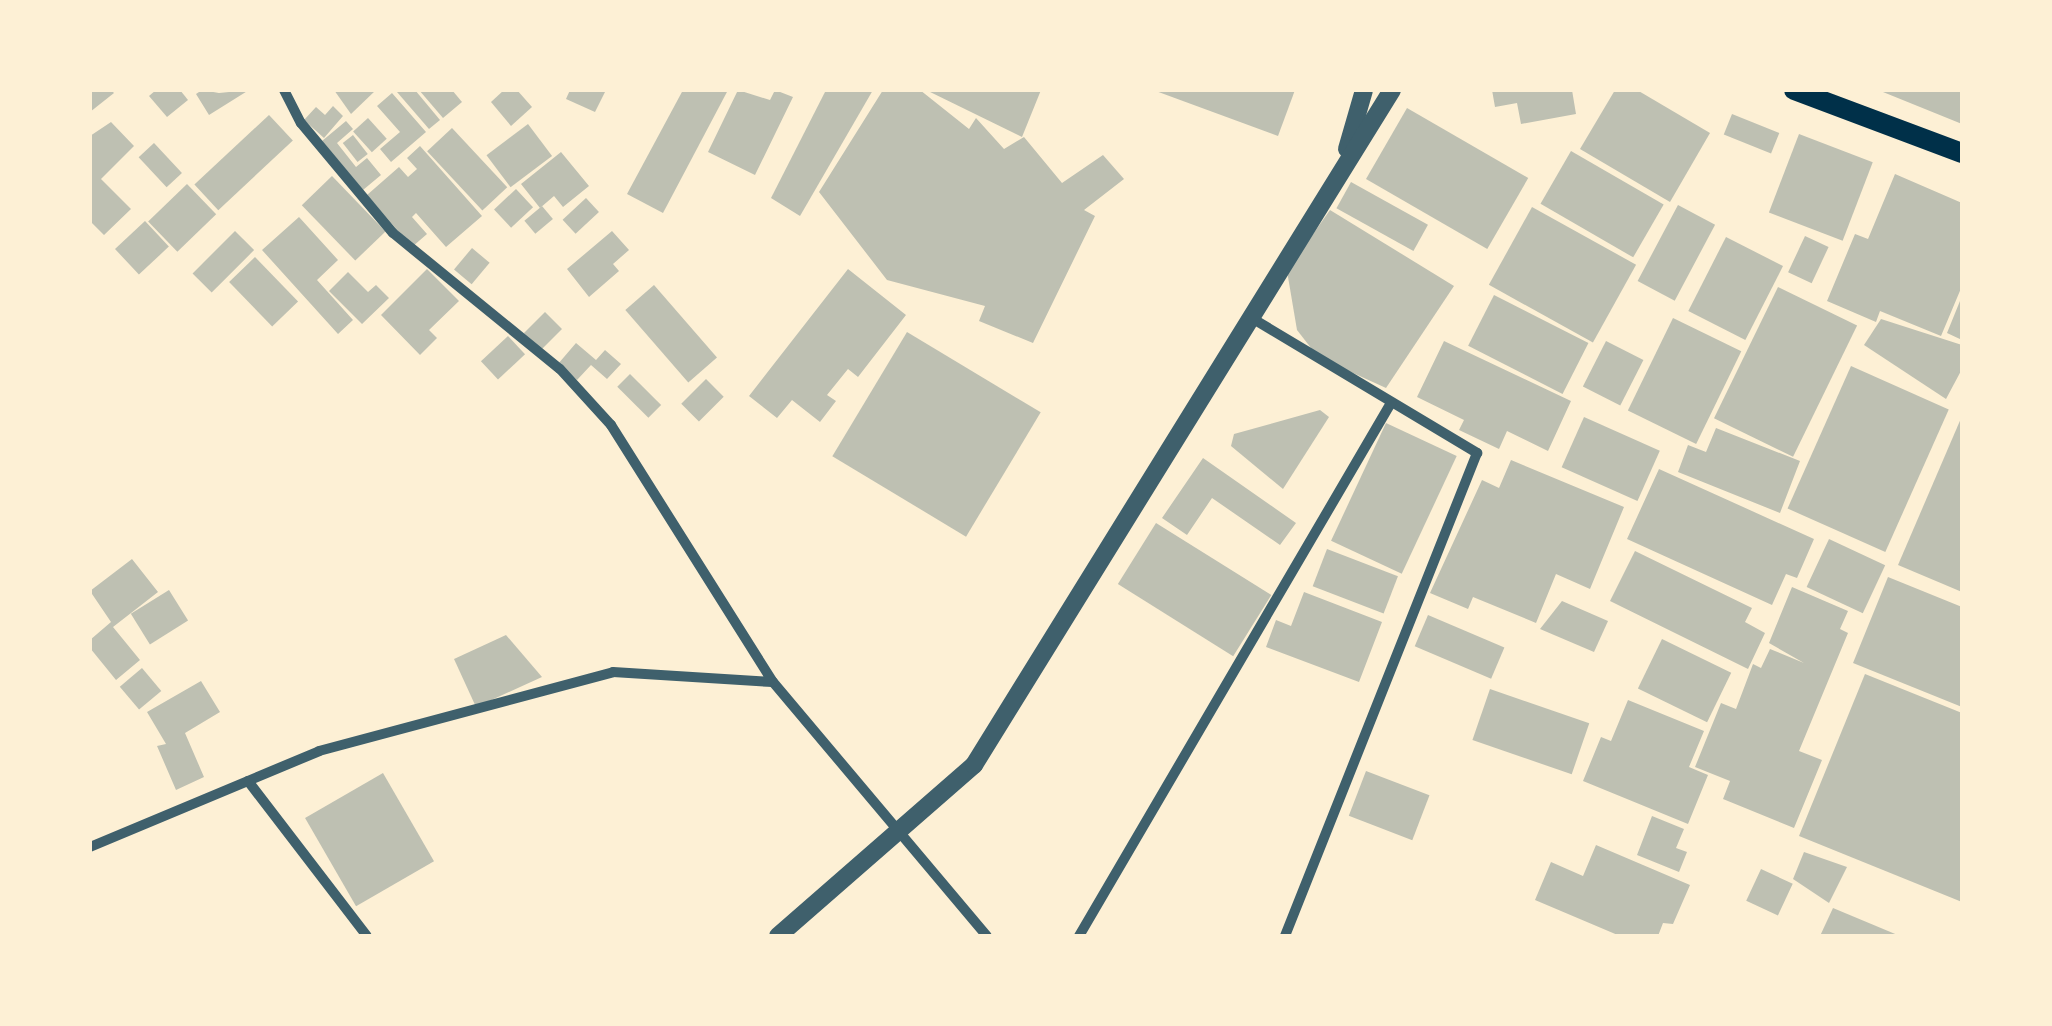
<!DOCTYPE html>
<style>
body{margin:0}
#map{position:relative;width:2052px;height:1026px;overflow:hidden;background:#fdf0d5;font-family:Overpass,sans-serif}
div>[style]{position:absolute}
.building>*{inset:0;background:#bec0b2;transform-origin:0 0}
.minor>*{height:10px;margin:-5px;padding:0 5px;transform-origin:5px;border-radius:5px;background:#3f606c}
.tertiary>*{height:18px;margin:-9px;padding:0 9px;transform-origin:9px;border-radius:9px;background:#3f606c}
.secondary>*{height:20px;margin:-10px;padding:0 10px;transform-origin:10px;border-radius:10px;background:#003049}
span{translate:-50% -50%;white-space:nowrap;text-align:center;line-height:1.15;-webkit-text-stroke:8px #fdf0d5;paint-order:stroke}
.frame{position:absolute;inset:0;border:92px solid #fdf0d5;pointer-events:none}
</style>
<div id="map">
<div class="building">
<i style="clip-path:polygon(90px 90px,111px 90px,114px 93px,90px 112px)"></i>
<i style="clip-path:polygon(156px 90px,180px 90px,188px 100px,167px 117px,149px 96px)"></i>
<i style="clip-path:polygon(202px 90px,219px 93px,249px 90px,209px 115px,196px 94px)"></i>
<i style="clip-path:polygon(334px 90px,376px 90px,351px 114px)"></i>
<i style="clip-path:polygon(415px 90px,440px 120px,429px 129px,397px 92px)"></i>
<i style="clip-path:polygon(419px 90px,452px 90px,462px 102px,443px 118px)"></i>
<i style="clip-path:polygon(504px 90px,517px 90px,532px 107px,511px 126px,491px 102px)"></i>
<i style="clip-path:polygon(570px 90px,606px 90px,595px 112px,566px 99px)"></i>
<i style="clip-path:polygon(683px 90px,728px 90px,663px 213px,627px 194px)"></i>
<i style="clip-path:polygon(738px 90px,770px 100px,775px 90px,793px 97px,755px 175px,708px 152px)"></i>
<i style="clip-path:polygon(826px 90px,873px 90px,800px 216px,771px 198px)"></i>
<i style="clip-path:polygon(883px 90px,920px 90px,969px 129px,976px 118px,1004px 149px,1024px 137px,1062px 183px,1103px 155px,1124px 179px,1084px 210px,1095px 216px,1033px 343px,979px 321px,985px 306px,887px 280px,819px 192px)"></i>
<i style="clip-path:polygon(926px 90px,1041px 90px,1022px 137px)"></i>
<i style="clip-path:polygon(1153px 90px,1295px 90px,1278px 136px)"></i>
<i style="clip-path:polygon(1492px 90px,1572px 90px,1576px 114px,1521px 124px,1517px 103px,1495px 107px)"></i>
<i style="clip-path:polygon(1615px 90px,1637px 90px,1710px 133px,1670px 202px,1580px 149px)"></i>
<i style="clip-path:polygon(1878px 90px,1962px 90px,1962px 124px)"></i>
<i style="clip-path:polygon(392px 93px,426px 132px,391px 162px,380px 149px,400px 132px,377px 106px)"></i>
<i style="clip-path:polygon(333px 106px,343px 116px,324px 138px,304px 120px,316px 107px,325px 115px)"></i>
<i style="left:1407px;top:108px;width:140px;height:82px;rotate:30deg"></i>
<i style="left:1732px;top:114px;width:51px;height:22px;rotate:22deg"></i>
<i style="left:269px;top:115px;width:35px;height:102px;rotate:47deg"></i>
<i style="left:368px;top:118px;width:28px;height:20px;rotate:48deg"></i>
<i style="clip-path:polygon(346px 121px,353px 129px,337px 143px,356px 167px,367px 158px,381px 175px,363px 190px,322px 141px)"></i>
<i style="clip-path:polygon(111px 122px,134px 146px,101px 179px,131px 209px,104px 235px,90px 221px,90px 136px)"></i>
<i style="left:528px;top:124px;width:40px;height:52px;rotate:53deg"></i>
<i style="left:452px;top:128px;width:81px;height:34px;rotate:47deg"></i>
<i style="left:1799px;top:134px;width:79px;height:84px;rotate:21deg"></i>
<i style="left:353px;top:135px;width:24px;height:13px;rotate:52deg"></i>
<i style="left:154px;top:143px;width:41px;height:21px;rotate:47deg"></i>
<i style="clip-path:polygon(420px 146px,482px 216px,446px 247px,416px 213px,412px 217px,427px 234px,412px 247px,367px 195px,399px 167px,408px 177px,417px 169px,407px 158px)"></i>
<i style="left:1571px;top:151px;width:107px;height:61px;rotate:30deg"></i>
<i style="clip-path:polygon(561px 152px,589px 186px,563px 207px,554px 196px,540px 208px,521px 184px)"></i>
<i style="clip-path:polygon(1895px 174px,1962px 203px,1962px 286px,1941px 336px,1880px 311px,1876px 322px,1827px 301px,1855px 234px,1868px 239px)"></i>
<i style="left:332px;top:176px;width:77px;height:42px;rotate:46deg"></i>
<i style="left:1351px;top:182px;width:88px;height:30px;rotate:29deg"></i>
<i style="left:187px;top:184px;width:42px;height:54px;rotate:46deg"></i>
<i style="left:516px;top:189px;width:25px;height:30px;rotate:47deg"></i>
<i style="left:586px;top:198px;width:19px;height:32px;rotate:47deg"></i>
<i style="left:1678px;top:205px;width:42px;height:86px;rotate:28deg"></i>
<i style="left:542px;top:206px;width:17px;height:23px;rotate:50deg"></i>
<i style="left:1532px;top:207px;width:119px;height:89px;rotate:29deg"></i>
<i style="clip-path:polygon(1330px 210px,1454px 286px,1386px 388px,1318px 357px,1297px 330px,1287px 271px)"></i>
<i style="clip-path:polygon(299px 217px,338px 260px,317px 280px,353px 320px,338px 334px,262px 250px)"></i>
<i style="left:145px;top:221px;width:35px;height:41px;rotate:47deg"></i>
<i style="left:235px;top:231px;width:27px;height:60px;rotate:45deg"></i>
<i style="clip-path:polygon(612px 231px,629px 250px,613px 264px,619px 271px,589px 297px,567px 269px)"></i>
<i style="left:1805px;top:236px;width:26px;height:40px;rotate:25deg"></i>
<i style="left:1726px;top:237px;width:64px;height:83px;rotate:27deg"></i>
<i style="left:472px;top:248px;width:23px;height:28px;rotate:40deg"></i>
<i style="left:255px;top:257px;width:62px;height:36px;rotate:46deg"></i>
<i style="clip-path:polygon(427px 269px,459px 301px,429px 330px,437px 338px,420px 355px,381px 315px)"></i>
<i style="clip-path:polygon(848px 269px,906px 315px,858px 377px,848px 369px,827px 395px,836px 401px,820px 422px,792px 400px,777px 418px,749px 396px)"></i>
<i style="clip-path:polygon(348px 272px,368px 292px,376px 285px,389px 298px,362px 324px,329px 291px)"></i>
<i style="left:654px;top:285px;width:96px;height:38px;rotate:49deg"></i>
<i style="left:1778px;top:287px;width:88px;height:146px;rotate:26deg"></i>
<i style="left:1494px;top:295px;width:106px;height:57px;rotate:27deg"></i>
<i style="clip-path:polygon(1962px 296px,1962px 340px,1947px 333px)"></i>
<i style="left:545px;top:312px;width:24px;height:30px;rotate:45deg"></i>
<i style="left:1673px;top:318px;width:76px;height:103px;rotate:26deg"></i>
<i style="clip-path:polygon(1881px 319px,1962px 345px,1962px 369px,1946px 399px,1864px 345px)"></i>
<i style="left:907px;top:332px;width:156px;height:145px;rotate:31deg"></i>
<i style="left:508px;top:336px;width:25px;height:37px;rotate:47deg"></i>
<i style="clip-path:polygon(1444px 341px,1571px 401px,1548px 451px,1507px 431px,1499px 449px,1459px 430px,1464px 420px,1417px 397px)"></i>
<i style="left:1606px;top:341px;width:42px;height:51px;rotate:27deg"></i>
<i style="clip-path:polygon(576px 343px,596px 360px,605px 350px,621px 364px,607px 379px,591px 365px,577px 380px,558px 364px)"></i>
<i style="left:1851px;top:366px;width:107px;height:156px;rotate:24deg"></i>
<i style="left:630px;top:374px;width:44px;height:18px;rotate:45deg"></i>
<i style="left:706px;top:379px;width:25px;height:35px;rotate:45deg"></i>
<i style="clip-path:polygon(1320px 410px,1329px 417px,1283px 489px,1231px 446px,1234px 434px)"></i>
<i style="clip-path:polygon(1962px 416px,1962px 592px,1898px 565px)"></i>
<i style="left:1584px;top:417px;width:83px;height:55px;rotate:24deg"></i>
<i style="left:1386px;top:423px;width:78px;height:130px;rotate:25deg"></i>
<i style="clip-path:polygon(1716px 428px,1800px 461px,1780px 513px,1678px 472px,1688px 445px,1706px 452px)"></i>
<i style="clip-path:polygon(1203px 458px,1296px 523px,1280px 545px,1212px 498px,1187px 535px,1162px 518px)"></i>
<i style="clip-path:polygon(1511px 460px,1624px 507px,1590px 589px,1556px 574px,1536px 623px,1473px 597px,1468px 609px,1430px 593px,1482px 480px,1499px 488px)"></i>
<i style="clip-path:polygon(1659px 469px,1814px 539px,1797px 578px,1786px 574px,1772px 605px,1627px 539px)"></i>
<i style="left:1156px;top:523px;width:136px;height:72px;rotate:32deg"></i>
<i style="left:1829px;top:539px;width:62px;height:53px;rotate:25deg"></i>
<i style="left:1327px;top:549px;width:76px;height:40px;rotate:21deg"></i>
<i style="clip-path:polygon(1635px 551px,1752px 608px,1745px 622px,1765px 633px,1748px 669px,1610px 601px)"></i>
<i style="clip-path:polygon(132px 559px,158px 592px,113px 627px,140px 660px,116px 680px,90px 648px,90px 640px,111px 622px,90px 591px)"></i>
<i style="clip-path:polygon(1888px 577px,1962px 607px,1962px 707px,1853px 663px)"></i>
<i style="clip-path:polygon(1792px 587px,1848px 611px,1840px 629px,1848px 633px,1799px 751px,1822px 760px,1794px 828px,1723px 799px,1730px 781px,1695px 767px,1721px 703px,1736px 709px,1753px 664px,1761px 668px,1770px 649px,1804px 663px,1769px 643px)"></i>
<i style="left:169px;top:590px;width:36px;height:45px;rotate:58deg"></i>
<i style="clip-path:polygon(1304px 592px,1382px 622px,1359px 682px,1266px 647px,1276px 620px,1291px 626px)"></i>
<i style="clip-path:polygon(1562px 601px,1608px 621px,1594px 652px,1540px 629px)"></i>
<i style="left:1428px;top:615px;width:83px;height:34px;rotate:23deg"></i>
<i style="clip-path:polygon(506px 635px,542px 677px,476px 707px,454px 659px)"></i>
<i style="left:1662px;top:639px;width:77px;height:55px;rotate:26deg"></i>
<i style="left:142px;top:668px;width:30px;height:29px;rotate:50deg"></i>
<i style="clip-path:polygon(1865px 674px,1962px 713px,1962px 902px,1799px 836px)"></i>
<i style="clip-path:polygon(201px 681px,220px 712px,185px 733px,204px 777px,176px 790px,157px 746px,166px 744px,147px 712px)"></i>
<i style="left:1490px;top:689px;width:105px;height:54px;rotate:19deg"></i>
<i style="clip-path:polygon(1628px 700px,1704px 731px,1689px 767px,1708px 775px,1688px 824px,1583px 781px,1601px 737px,1611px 741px)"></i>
<i style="left:1366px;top:771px;width:68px;height:48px;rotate:21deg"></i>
<i style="left:383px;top:773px;width:102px;height:90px;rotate:60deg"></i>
<i style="clip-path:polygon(1652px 816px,1684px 829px,1676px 848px,1687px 852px,1679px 872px,1637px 855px)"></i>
<i style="clip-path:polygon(1596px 845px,1690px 885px,1673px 924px,1663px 923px,1658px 936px,1620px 936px,1535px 900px,1551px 862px,1583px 876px)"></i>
<i style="clip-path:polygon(1804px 852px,1847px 867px,1829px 903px,1793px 879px)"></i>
<i style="left:1761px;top:869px;width:35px;height:35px;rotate:25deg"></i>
<i style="clip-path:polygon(1833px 908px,1900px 936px,1820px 936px)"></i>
</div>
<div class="minor">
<i style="left:284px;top:90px;width:37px;rotate:63deg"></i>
<i style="left:301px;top:123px;width:143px;rotate:50.1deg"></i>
<i style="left:393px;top:233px;width:215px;rotate:39.2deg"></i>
<i style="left:560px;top:369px;width:76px;rotate:47.7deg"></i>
<i style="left:611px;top:425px;width:304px;rotate:57.8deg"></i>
<i style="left:773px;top:682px;width:332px;rotate:49.9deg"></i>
<i style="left:1250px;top:317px;width:265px;rotate:30.9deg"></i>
<i style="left:1477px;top:453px;width:520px;rotate:111.68deg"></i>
<i style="left:248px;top:781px;width:195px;rotate:52.5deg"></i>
<i style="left:90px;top:847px;width:248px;rotate:-22.7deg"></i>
<i style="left:319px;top:751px;width:304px;rotate:-15deg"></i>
<i style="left:613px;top:672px;width:160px;rotate:3.6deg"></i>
<i style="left:1079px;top:936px;width:618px;rotate:-59.66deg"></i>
</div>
<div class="tertiary">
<i style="left:1347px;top:149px;width:61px;rotate:-73.9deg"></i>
<i style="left:778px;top:936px;width:260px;rotate:-41.1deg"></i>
<i style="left:974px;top:765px;width:794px;rotate:-58.23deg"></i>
</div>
<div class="secondary">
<i style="left:1794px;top:90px;width:179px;rotate:20.6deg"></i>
</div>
<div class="frame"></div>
</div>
